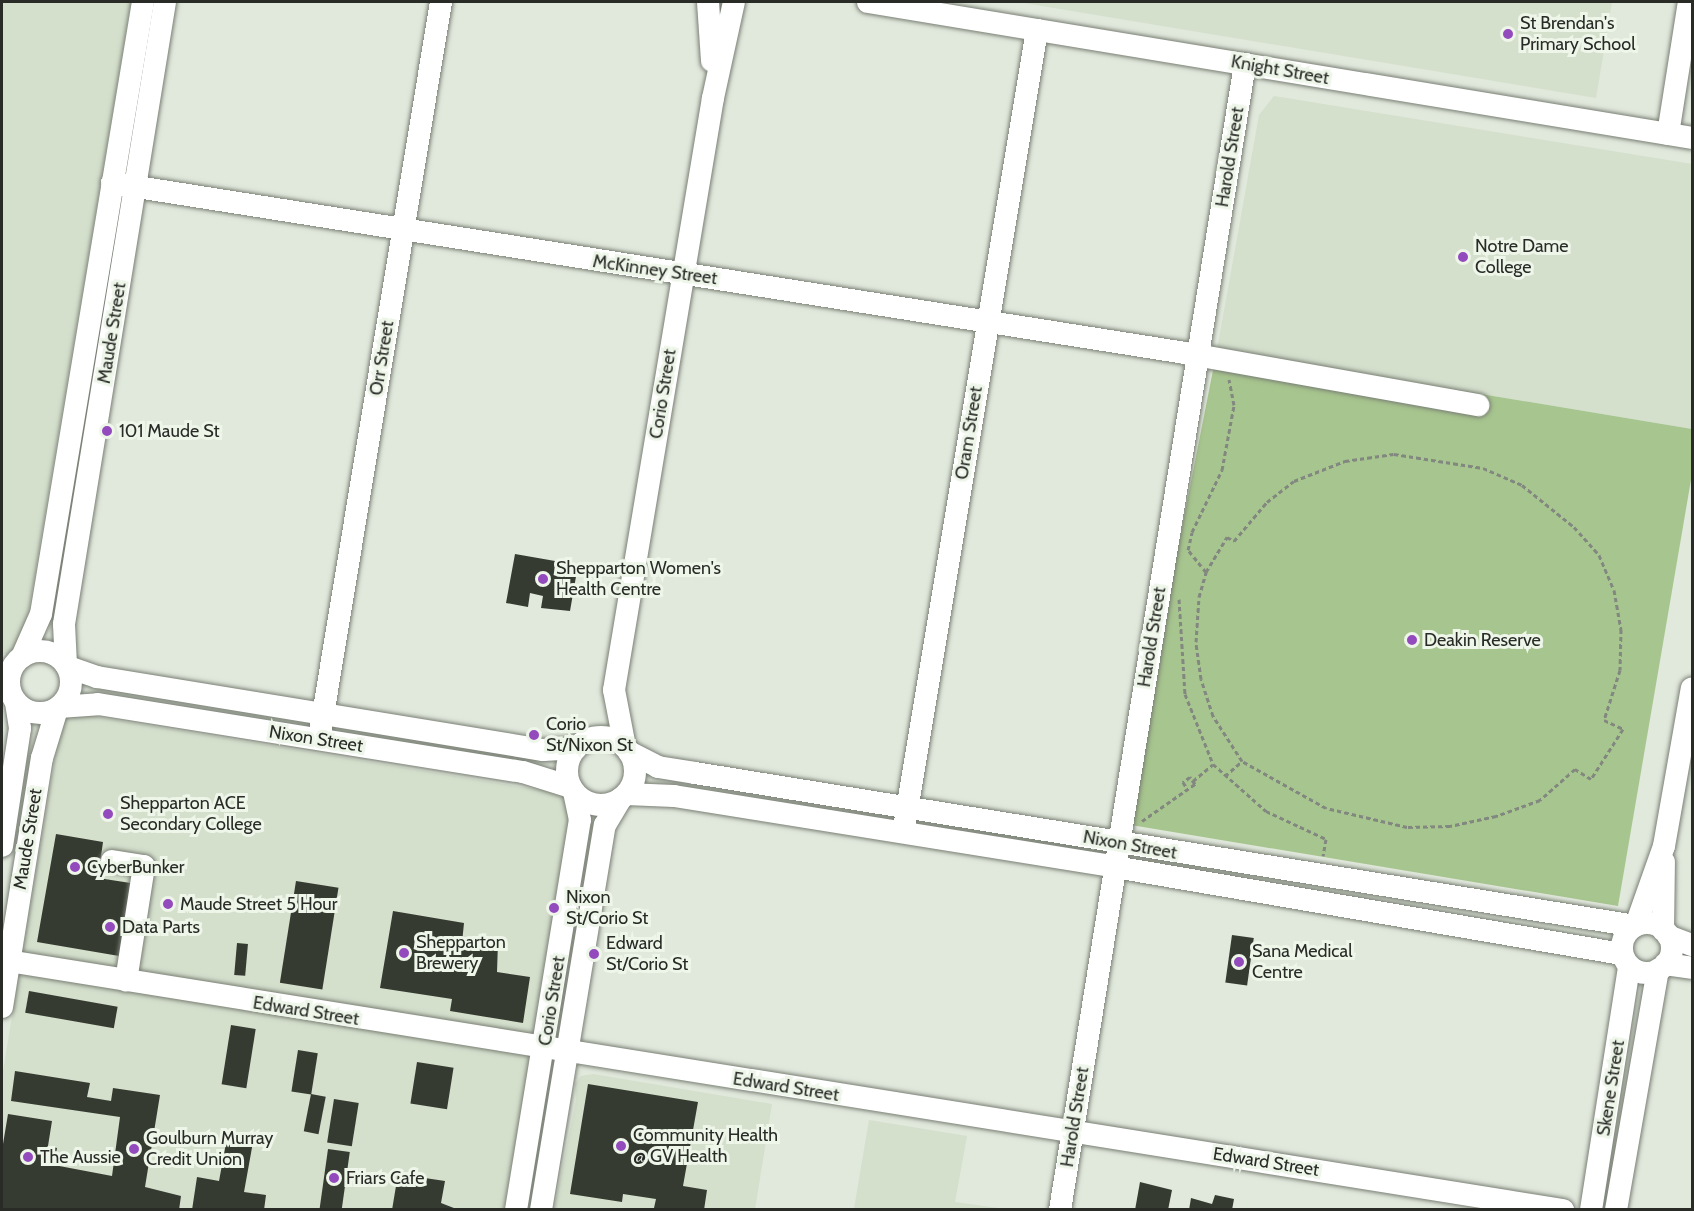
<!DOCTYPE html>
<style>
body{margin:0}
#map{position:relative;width:1694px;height:1211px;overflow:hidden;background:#e1e8dc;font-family:Cabin,sans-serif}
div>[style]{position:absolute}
.built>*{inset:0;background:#d4dfcc}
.green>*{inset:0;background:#a7c58e}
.building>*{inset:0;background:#363b31;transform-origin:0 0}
.path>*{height:3px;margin-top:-1.5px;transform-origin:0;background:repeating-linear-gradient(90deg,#82877f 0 4.5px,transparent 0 7.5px)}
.roads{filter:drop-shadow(0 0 2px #797f74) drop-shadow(0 0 2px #797f74)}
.minor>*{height:22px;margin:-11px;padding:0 11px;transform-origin:11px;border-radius:11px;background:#fff}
.minor>.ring{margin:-11px;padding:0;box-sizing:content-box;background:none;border:22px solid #fff;border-radius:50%}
.dots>*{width:16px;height:16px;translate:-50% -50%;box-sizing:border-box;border:3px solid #eef5e9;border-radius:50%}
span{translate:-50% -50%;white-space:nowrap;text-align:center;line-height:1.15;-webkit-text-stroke:6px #eef5e9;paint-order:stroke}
.poi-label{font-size:18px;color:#282b26}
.left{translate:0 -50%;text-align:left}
.street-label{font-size:18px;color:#282b26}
.frame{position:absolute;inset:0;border:3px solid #282b26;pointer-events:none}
</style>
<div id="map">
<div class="built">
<i style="clip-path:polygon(2px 2px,131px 2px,28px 615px,29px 638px,9px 654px,2px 654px)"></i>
<i style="clip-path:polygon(1018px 2px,1612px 2px,1596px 98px)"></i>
<i style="clip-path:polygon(1274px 96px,1692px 164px,1692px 429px,1217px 350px,1259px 115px)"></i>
<i style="clip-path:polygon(97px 712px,97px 717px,540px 790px,542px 784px,562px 792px,573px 809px,504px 1209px,2px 1210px,2px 1077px,58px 740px,65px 716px)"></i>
<i style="clip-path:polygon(593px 1074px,772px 1104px,755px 1209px,554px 1210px,576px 1100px,575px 1084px,581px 1076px)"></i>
<i style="clip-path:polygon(869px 1120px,967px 1136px,955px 1202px,1005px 1209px,854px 1209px)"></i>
</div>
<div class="green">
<i style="clip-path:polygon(1217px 350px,1692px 429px,1692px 474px,1618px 906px,1131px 825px,1169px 593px)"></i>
</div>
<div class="building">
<i style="clip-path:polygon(515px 554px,578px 565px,570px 611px,541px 608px,543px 596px,530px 593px,528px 607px,506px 603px)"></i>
<i style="clip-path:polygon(56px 834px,103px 842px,98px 878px,137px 884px,125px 957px,37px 942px)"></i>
<i style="left:296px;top:881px;width:43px;height:103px;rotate:9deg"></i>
<i style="clip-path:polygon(393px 911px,464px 923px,462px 943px,488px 947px,489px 940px,498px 942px,497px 972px,530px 977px,523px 1023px,450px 1011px,452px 999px,380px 988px)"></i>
<i style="left:1232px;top:935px;width:22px;height:48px;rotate:8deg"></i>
<i style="left:237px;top:943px;width:11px;height:32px;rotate:5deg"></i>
<i style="left:29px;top:991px;width:90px;height:22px;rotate:10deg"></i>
<i style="left:231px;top:1025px;width:25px;height:60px;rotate:9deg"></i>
<i style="left:298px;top:1050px;width:20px;height:42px;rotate:9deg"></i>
<i style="left:417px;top:1062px;width:37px;height:42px;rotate:9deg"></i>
<i style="clip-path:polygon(15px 1071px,90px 1083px,87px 1097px,111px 1101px,113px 1088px,160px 1095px,145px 1187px,181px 1196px,179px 1210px,2px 1210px,2px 1150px,8px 1114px,52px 1121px,48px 1146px,57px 1148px,54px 1165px,112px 1176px,120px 1117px,11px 1101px)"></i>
<i style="clip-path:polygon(588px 1084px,698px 1102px,683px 1186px,707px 1190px,704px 1210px,654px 1208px,656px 1199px,623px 1194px,622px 1202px,570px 1194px)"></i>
<i style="left:311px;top:1094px;width:15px;height:38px;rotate:11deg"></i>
<i style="left:334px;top:1099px;width:25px;height:44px;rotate:9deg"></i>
<i style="clip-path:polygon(227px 1138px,253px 1142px,244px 1192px,266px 1195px,264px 1210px,192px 1210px,197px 1177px,219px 1181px)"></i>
<i style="left:328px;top:1149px;width:22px;height:62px;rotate:8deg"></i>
<i style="clip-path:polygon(398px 1174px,445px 1181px,441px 1203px,459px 1210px,392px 1210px)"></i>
<i style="clip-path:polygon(1140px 1182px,1172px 1190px,1168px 1210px,1135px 1210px)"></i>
<i style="clip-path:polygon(1215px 1195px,1234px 1199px,1232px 1210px,1189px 1210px,1191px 1198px,1212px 1204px)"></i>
</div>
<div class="path">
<i style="left:1206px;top:572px;width:28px;rotate:-129deg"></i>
<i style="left:1188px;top:550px;width:18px;rotate:-77deg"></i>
<i style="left:1192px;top:532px;width:69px;rotate:-64.2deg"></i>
<i style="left:1222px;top:470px;width:66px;rotate:-79.5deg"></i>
<i style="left:1234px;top:405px;width:26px;rotate:-101deg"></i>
<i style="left:1179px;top:599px;width:95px;rotate:86.4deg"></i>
<i style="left:1185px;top:694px;width:75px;rotate:68.2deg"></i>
<i style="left:1213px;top:764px;width:71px;rotate:41.6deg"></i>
<i style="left:1266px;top:811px;width:66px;rotate:25deg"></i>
<i style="left:1326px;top:839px;width:17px;rotate:100deg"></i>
<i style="left:1225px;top:776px;width:23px;rotate:-41deg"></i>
<i style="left:1242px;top:761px;width:54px;rotate:-122.8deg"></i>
<i style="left:1213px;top:716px;width:39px;rotate:-108deg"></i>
<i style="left:1201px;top:679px;width:37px;rotate:-98deg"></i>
<i style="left:1196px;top:642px;width:45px;rotate:-86.2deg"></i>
<i style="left:1199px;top:597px;width:26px;rotate:-74deg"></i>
<i style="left:1206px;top:572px;width:41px;rotate:-59deg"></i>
<i style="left:1227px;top:537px;width:8px;rotate:30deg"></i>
<i style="left:1234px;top:541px;width:51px;rotate:-49.8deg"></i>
<i style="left:1267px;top:502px;width:34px;rotate:-38deg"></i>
<i style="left:1294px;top:481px;width:55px;rotate:-21.4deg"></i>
<i style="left:1345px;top:461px;width:49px;rotate:-8.1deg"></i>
<i style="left:1394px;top:454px;width:90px;rotate:8.9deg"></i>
<i style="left:1483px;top:468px;width:43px;rotate:23.6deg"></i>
<i style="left:1522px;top:485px;width:67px;rotate:38.9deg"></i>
<i style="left:1574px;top:527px;width:38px;rotate:48deg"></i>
<i style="left:1599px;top:555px;width:38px;rotate:67deg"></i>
<i style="left:1614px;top:590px;width:40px;rotate:80deg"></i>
<i style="left:1621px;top:629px;width:41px;rotate:91.4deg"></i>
<i style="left:1620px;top:670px;width:52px;rotate:107.7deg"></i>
<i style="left:1604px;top:720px;width:21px;rotate:25deg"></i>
<i style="left:1623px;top:729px;width:59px;rotate:122.6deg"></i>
<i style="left:1591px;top:779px;width:19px;rotate:-148deg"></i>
<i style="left:1575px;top:769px;width:47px;rotate:138.5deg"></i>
<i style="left:1540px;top:800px;width:47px;rotate:160deg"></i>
<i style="left:1496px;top:816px;width:47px;rotate:167.7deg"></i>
<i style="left:1450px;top:826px;width:43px;rotate:178.7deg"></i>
<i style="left:1407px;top:827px;width:83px;rotate:-166.8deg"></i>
<i style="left:1326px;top:808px;width:96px;rotate:-150.8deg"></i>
<i style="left:1193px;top:781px;width:26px;rotate:-40deg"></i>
<i style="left:1142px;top:821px;width:65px;rotate:-34.9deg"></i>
<i style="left:1195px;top:784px;width:9px;rotate:-126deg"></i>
<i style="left:1190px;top:777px;width:9px;rotate:144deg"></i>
<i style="left:1183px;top:782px;width:6px;rotate:59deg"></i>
</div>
<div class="roads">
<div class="minor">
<i style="left:708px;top:2px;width:59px;rotate:86.1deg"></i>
<i style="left:868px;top:2px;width:835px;rotate:9.37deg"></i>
<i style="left:1668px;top:134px;width:134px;rotate:-81deg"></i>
<i style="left:112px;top:183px;width:1086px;rotate:9deg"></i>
<i style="left:1185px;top:353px;width:298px;rotate:10.1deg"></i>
<i class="ring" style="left:9px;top:651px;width:40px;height:40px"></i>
<i style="left:22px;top:657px;width:47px;rotate:-66.2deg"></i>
<i style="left:41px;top:614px;width:620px;rotate:-80.54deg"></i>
<i style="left:66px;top:665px;width:41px;rotate:-92.8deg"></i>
<i style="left:64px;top:624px;width:630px;rotate:-80.78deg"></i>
<i style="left:68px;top:667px;width:31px;rotate:19deg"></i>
<i style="left:97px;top:677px;width:452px;rotate:9.3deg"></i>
<i style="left:543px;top:750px;width:33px;rotate:-3deg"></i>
<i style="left:59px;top:707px;width:39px;rotate:-4deg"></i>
<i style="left:98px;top:704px;width:430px;rotate:9.1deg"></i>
<i style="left:523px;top:772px;width:50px;rotate:17.4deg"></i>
<i class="ring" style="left:567px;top:737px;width:46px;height:46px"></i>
<i style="left:319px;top:739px;width:747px;rotate:-80.6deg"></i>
<i style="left:625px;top:747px;width:58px;rotate:-100.9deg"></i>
<i style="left:614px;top:690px;width:600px;rotate:-80.51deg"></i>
<i style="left:713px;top:98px;width:98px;rotate:-77.7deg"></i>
<i style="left:629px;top:752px;width:33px;rotate:27deg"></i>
<i style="left:658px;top:767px;width:37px;rotate:9deg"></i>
<i style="left:695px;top:773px;width:952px;rotate:9.24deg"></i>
<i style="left:626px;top:794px;width:48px;rotate:2.4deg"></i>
<i style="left:674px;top:796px;width:447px;rotate:9.1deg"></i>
<i style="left:1115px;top:867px;width:514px;rotate:9.74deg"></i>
<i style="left:905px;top:822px;width:803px;rotate:-80.54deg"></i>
<i style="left:2px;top:846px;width:119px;rotate:-81.3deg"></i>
<i style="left:20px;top:728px;width:26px;rotate:-99deg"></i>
<i style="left:112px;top:861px;width:32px;rotate:9deg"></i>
<i style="left:144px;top:866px;width:116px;rotate:98.9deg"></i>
<i class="ring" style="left:1622px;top:923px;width:28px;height:28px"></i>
<i style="left:1636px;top:925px;width:84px;rotate:-70.5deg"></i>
<i style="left:1664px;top:846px;width:160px;rotate:-80deg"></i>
<i style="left:1663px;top:930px;width:68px;rotate:-89.2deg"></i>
<i style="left:1668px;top:936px;width:26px;rotate:21deg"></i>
<i style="left:2px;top:960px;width:1581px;rotate:9.1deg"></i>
<i style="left:1665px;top:964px;width:27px;rotate:8deg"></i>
<i style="left:2px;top:1007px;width:252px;rotate:-80.9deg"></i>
<i style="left:42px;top:758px;width:51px;rotate:-73deg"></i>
<i style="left:516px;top:1210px;width:395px;rotate:-80.7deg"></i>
<i style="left:580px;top:820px;width:29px;rotate:-102deg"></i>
<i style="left:541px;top:1210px;width:390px;rotate:-80.6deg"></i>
<i style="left:605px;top:825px;width:31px;rotate:-59deg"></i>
<i style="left:1060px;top:1210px;width:1161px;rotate:-80.83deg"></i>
<i style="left:1591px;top:1210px;width:247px;rotate:-81.1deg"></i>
<i style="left:1616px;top:1210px;width:244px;rotate:-80.1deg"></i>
</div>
</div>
<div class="dots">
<i style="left:1508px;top:34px;background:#934abd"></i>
<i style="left:1463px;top:257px;background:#934abd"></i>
<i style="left:107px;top:431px;background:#934abd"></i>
<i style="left:543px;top:579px;background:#934abd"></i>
<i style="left:1412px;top:640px;background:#934abd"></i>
<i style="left:534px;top:735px;background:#934abd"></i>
<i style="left:108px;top:814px;background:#934abd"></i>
<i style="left:75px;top:867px;background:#934abd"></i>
<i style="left:168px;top:904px;background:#934abd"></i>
<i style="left:554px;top:908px;background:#934abd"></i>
<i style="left:110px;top:927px;background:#934abd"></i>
<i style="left:404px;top:953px;background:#934abd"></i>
<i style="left:594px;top:954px;background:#934abd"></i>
<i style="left:1239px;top:962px;background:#934abd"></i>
<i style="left:621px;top:1146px;background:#934abd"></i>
<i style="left:134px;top:1149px;background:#934abd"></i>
<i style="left:28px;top:1157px;background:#934abd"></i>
<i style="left:334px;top:1178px;background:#934abd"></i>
</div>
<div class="poi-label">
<span class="left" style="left:1520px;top:34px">St Brendan's<br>Primary School</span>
<span class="left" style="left:1475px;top:257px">Notre Dame<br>College</span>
<span class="left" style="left:119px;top:431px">101 Maude St</span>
<span class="left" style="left:556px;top:579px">Shepparton Women's<br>Health Centre</span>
<span class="left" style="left:1424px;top:640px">Deakin Reserve</span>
<span class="left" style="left:546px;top:735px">Corio<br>St/Nixon St</span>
<span class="left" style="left:120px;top:814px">Shepparton ACE<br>Secondary College</span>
<span class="left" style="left:87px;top:867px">CyberBunker</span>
<span class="left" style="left:566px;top:908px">Nixon<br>St/Corio St</span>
<span class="left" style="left:180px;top:904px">Maude Street 5 Hour</span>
<span class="left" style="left:122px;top:927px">Data Parts</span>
<span class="left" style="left:416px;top:953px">Shepparton<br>Brewery</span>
<span class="left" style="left:606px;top:954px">Edward<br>St/Corio St</span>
<span class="left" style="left:1252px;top:962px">Sana Medical<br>Centre</span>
<span class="left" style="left:633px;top:1146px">Community Health<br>@ GV Health</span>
<span class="left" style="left:146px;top:1149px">Goulburn Murray<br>Credit Union</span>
<span class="left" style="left:40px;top:1157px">The Aussie</span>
<span class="left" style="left:346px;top:1178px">Friars Cafe</span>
</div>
<div class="street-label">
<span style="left:1280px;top:70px;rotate:10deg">Knight Street</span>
<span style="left:1230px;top:157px;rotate:-81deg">Harold Street</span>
<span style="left:655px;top:270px;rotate:8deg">McKinney Street</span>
<span style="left:112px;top:333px;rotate:-81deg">Maude Street</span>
<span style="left:382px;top:358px;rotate:-81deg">Orr Street</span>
<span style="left:663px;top:394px;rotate:-81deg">Corio Street</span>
<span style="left:969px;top:433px;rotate:-81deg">Oram Street</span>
<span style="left:1152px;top:637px;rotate:-81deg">Harold Street</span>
<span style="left:316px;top:739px;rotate:9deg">Nixon Street</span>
<span style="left:28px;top:839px;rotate:-81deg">Maude Street</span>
<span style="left:1130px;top:845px;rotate:10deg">Nixon Street</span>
<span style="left:552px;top:1001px;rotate:-81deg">Corio Street</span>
<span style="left:306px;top:1011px;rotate:9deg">Edward Street</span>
<span style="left:786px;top:1087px;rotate:9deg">Edward Street</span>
<span style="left:1611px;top:1088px;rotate:-81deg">Skene Street</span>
<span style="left:1075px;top:1117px;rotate:-81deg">Harold Street</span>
<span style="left:1266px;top:1162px;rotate:9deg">Edward Street</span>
</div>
<div class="frame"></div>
</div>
